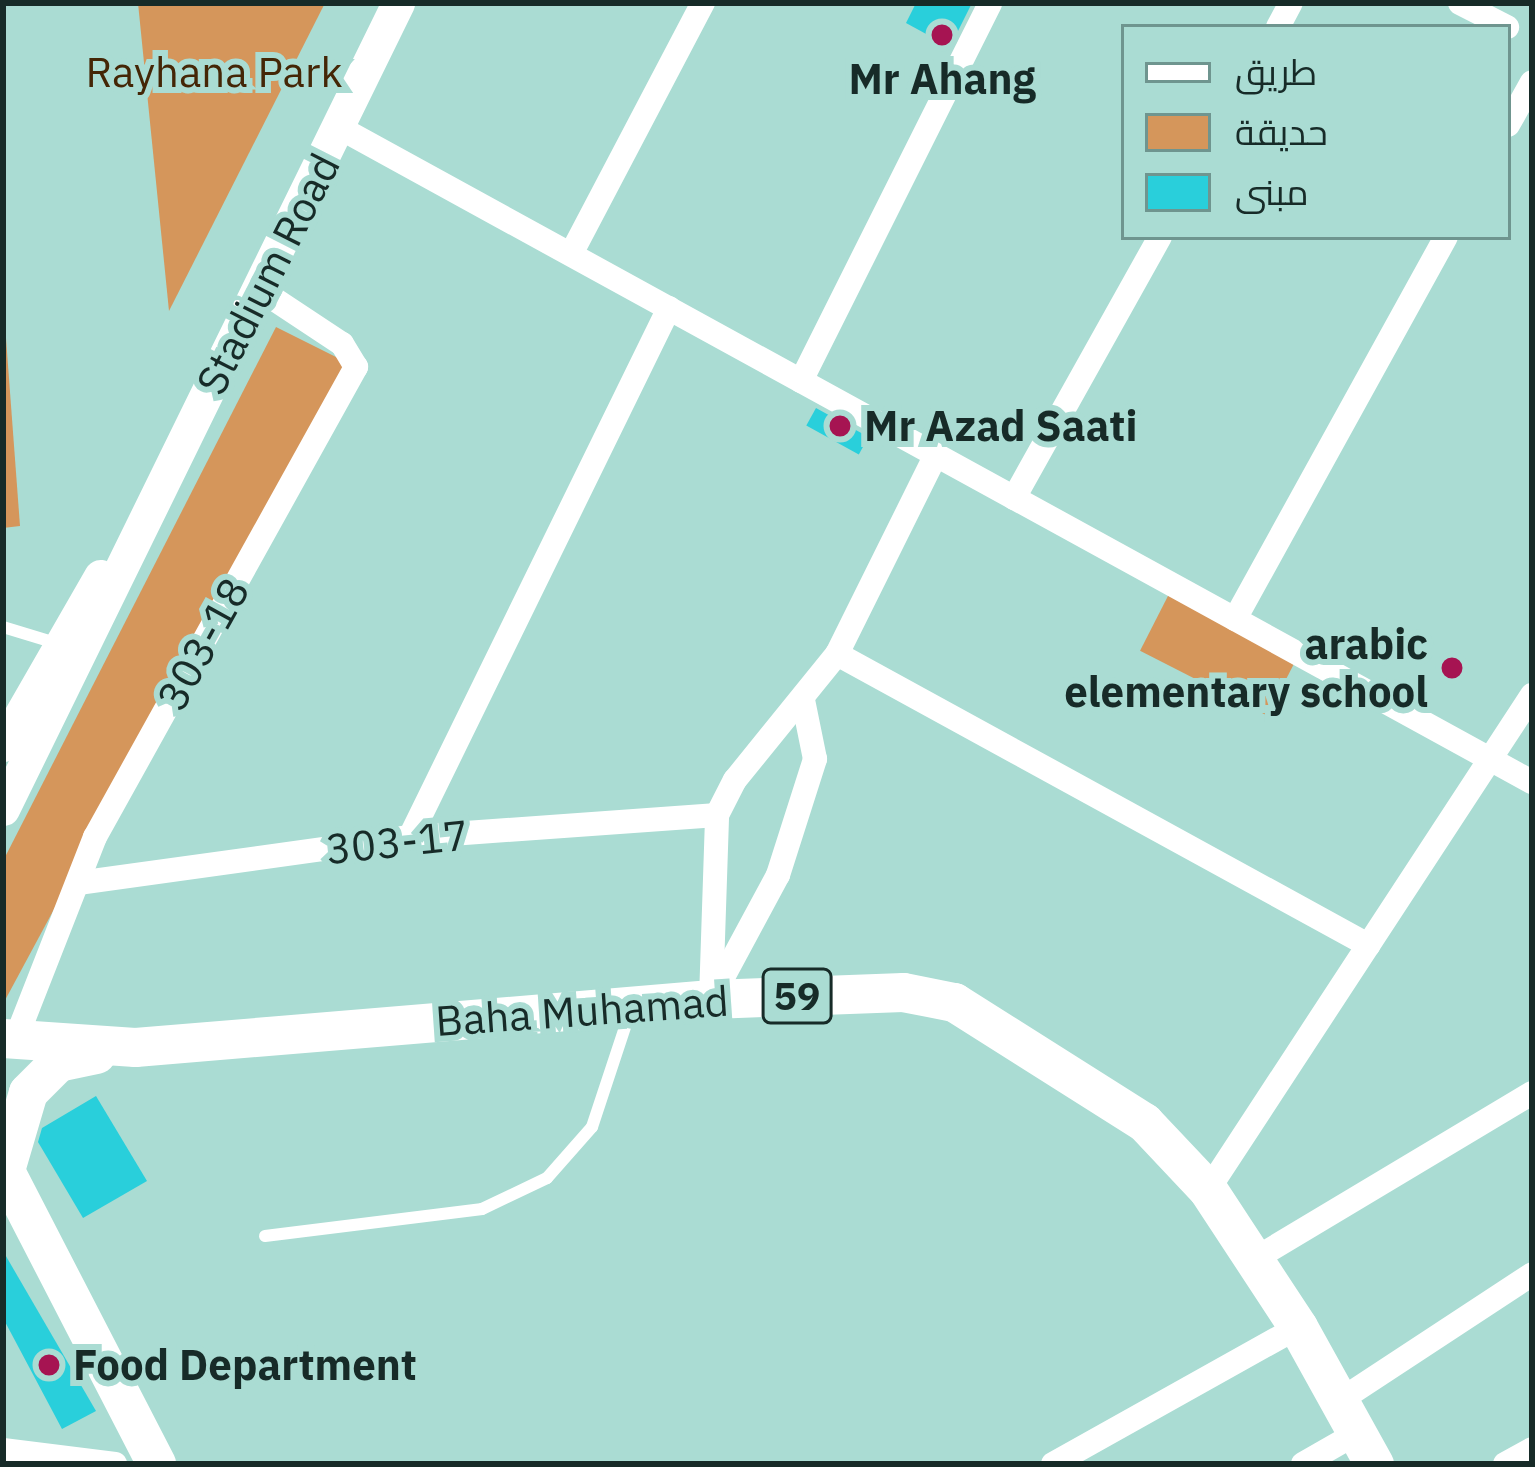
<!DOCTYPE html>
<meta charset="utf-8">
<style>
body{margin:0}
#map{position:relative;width:1535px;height:1467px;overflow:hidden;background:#aadcd3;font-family:"IBM Plex Sans",Cairo,sans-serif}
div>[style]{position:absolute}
.green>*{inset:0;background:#d5965b;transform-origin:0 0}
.building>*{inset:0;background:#29cfdb;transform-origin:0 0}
.lane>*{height:12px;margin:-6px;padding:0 6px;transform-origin:6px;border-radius:6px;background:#fff}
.street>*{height:24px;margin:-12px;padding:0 12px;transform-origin:12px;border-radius:12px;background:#fff}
.secondary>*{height:33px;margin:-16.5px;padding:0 16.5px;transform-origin:16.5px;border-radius:16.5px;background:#fff}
.primary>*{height:39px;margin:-19.5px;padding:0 19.5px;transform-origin:19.5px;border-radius:19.5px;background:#fff}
.dots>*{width:33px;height:33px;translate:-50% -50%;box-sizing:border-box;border:6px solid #aadcd3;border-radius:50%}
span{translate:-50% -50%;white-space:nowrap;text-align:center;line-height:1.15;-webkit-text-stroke:12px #aadcd3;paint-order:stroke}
.shield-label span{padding:3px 9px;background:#aadcd3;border:3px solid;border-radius:9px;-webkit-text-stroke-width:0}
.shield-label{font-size:39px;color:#172b28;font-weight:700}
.park-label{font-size:42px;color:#442606}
.poi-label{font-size:42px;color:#172b28;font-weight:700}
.left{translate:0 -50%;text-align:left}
.right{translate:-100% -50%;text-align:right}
.street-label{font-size:42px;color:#172b28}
.frame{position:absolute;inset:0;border:6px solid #172b28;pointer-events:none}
.legend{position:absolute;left:1121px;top:24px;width:390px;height:216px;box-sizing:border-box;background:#aadcd3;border:3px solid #6f958f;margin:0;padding:15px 21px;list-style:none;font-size:36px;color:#172b28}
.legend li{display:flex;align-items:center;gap:24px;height:60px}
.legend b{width:60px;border:3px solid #6f958f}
</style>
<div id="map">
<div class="green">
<i style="clip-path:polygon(138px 3px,325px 3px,169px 311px)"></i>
<i style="clip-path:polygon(3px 298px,20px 526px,3px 528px)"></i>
<i style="clip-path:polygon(276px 327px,348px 363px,3px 1004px,3px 861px)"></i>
<i style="left:1170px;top:592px;width:143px;height:66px;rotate:27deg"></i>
</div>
<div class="building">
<i style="clip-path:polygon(916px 3px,972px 3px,950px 47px,906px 23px)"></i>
<i style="left:816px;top:408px;width:60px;height:20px;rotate:29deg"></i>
<i style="clip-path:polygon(96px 1096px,147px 1181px,83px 1218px,38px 1142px,42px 1128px)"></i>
<i style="clip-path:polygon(3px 1251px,96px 1411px,62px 1429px,3px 1318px)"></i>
</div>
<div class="lane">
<i style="left:3px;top:627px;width:55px;rotate:16.8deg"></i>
<i style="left:265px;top:1236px;width:219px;rotate:-7.1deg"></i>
<i style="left:482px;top:1209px;width:72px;rotate:-25.5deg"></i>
<i style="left:547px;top:1178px;width:68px;rotate:-48.6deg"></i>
<i style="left:592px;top:1127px;width:121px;rotate:-71.7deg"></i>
</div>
<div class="street">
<i style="left:1460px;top:3px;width:53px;rotate:27.1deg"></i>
<i style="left:1278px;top:27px;width:27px;rotate:-62deg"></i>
<i style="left:1508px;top:125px;width:49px;rotate:-60.8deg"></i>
<i style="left:342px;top:129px;width:1357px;rotate:28.76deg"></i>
<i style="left:571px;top:254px;width:284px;rotate:-62.3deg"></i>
<i style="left:801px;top:381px;width:423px;rotate:-63.4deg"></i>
<i style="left:1014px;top:498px;width:299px;rotate:-60.8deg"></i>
<i style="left:1235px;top:619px;width:436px;rotate:-61.1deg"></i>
<i style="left:837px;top:654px;width:606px;rotate:28.72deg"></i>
<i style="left:410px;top:837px;width:589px;rotate:-63.91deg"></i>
<i style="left:78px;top:883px;width:335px;rotate:-7.9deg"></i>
<i style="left:410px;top:837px;width:308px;rotate:-4.1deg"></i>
<i style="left:715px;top:992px;width:133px;rotate:-61.7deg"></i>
<i style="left:778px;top:875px;width:122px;rotate:-72.3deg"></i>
<i style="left:815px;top:759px;width:60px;rotate:-101.5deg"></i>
<i style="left:711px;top:999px;width:184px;rotate:-88.1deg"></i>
<i style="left:717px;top:815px;width:39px;rotate:-63deg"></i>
<i style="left:735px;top:780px;width:162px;rotate:-51deg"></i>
<i style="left:837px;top:654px;width:222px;rotate:-63.6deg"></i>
<i style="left:15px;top:1041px;width:219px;rotate:-68.6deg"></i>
<i style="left:95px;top:837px;width:538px;rotate:-60.96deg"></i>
<i style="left:356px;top:367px;width:27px;rotate:-121deg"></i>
<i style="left:342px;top:344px;width:96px;rotate:-146.5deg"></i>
<i style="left:1208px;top:1190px;width:592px;rotate:-56.79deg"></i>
<i style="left:1253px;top:1260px;width:325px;rotate:-30.9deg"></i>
<i style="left:1339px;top:1401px;width:231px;rotate:-33.3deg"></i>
<i style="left:3px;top:1450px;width:113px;rotate:7.1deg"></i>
<i style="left:1053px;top:1464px;width:281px;rotate:-29.2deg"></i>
<i style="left:1303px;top:1464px;width:62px;rotate:-29.9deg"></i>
<i style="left:1505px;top:1464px;width:31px;rotate:-29deg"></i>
</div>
<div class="secondary">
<i style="left:3px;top:745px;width:195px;rotate:-60.1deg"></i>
<i style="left:3px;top:809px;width:898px;rotate:-63.89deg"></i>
</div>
<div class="primary">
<i style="left:3px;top:1038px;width:132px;rotate:3.9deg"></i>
<i style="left:135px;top:1047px;width:578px;rotate:-4.76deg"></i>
<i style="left:711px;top:999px;width:192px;rotate:-2.1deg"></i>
<i style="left:903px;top:992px;width:52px;rotate:11.1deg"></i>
<i style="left:954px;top:1002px;width:225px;rotate:32.3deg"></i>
<i style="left:1144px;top:1122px;width:93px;rotate:46.7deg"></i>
<i style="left:1208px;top:1190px;width:164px;rotate:56.7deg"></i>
<i style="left:1298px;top:1327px;width:157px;rotate:61deg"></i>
<i style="left:3px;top:1167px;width:334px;rotate:62.7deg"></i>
<i style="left:5px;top:1170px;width:81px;rotate:-73.6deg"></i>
<i style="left:28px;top:1092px;width:42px;rotate:-45deg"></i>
<i style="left:58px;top:1062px;width:39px;rotate:-12deg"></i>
</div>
<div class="dots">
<i style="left:942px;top:35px;background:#a61452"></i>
<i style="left:840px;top:426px;background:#a61452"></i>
<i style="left:1452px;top:668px;background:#a61452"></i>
<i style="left:49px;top:1365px;background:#a61452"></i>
</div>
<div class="shield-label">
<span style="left:797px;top:996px">59</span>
</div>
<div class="park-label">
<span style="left:214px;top:72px">Rayhana Park</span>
</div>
<div class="poi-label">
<span style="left:942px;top:79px">Mr Ahang</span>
<span class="left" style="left:864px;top:426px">Mr Azad Saati</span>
<span class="right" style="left:1428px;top:668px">arabic<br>elementary school</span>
<span class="left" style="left:73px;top:1365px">Food Department</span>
</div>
<div class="street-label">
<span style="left:268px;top:274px;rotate:-63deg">Stadium Road</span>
<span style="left:203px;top:644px;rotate:-61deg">303-18</span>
<span style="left:397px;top:842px;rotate:-6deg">303-17</span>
<span style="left:582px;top:1011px;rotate:-4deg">Baha Muhamad</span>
</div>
<div class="frame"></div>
<ul class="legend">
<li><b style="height:15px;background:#fff"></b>طريق</li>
<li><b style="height:33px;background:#d5965b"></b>حديقة</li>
<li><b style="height:33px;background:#29cfdb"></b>مبنى</li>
</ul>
</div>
